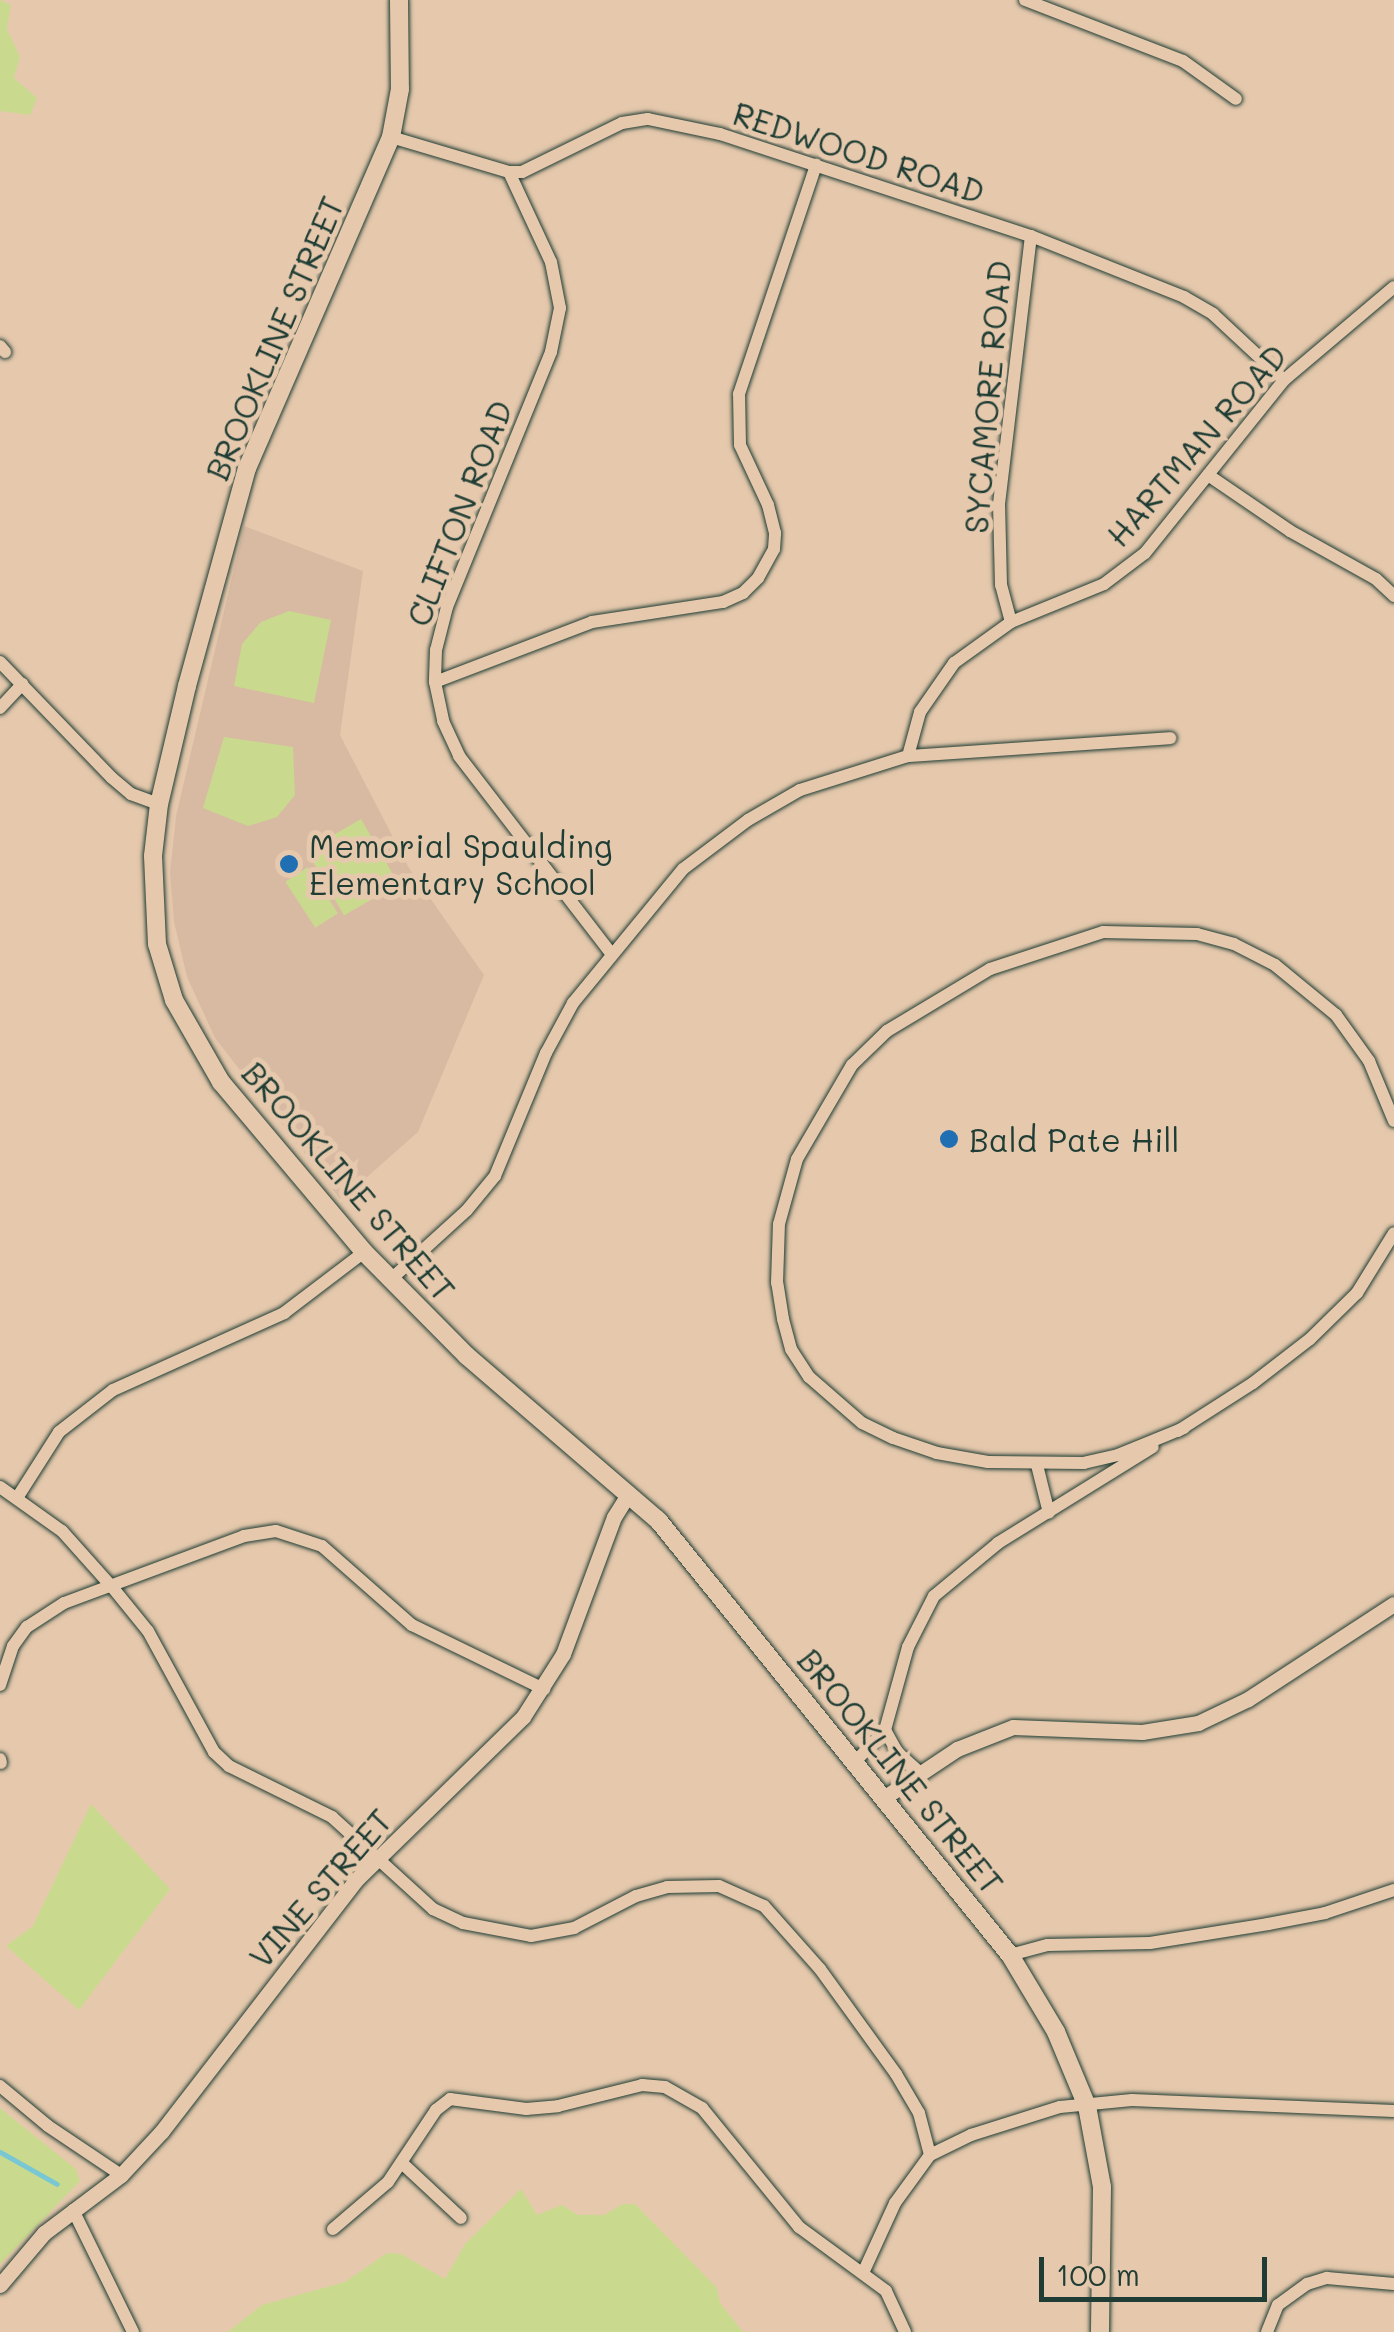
<!DOCTYPE html>
<style>
body{margin:0}
#map{position:relative;width:1394px;height:2332px;overflow:hidden;background:#e6c9ad;font-family:Mali,sans-serif}
div>[style]{position:absolute}
.built>*{inset:0;background:#d8baa2}
.green>*{inset:0;background:#c9da8e;transform-origin:0 0}
.stream>*{height:5px;margin:-2.5px;padding:0 2.5px;transform-origin:2.5px;border-radius:2.5px;background:#78c7d3}
.roads{filter:drop-shadow(0 0 2px #1f3d34) drop-shadow(0 0 2px #1f3d34)}
.minor>*{height:12px;margin:-6px;padding:0 6px;transform-origin:6px;border-radius:6px;background:#e6c9ad}
.tertiary>*{height:15px;margin:-7.5px;padding:0 7.5px;transform-origin:7.5px;border-radius:7.5px;background:#e6c9ad}
.secondary>*{height:18px;margin:-9px;padding:0 9px;transform-origin:9px;border-radius:9px;background:#e6c9ad}
.dots>*{width:28px;height:28px;translate:-50% -50%;box-sizing:border-box;border:5px solid #e6c9ad;border-radius:50%}
span{translate:-50% -50%;white-space:nowrap;text-align:center;line-height:1.15;-webkit-text-stroke:10px #e6c9ad;paint-order:stroke}
.street-label{font-size:32px;color:#1f3d34}
.poi-label{font-size:32px;color:#1f3d34}
.left{translate:0 -50%;text-align:left}
.scale{position:absolute;left:1039px;top:2257px;width:228px;height:45px;box-sizing:border-box;border:5px solid #1f3d34;border-top:0;padding-left:12px;font-size:30px;line-height:35px;white-space:nowrap;color:#1f3d34;-webkit-text-stroke:8px #e6c9ad;paint-order:stroke}
</style>
<div id="map">
<div class="built">
<i style="clip-path:polygon(244px 526px,363px 571px,340px 735px,409px 868px,484px 975px,418px 1132px,341px 1200px,215px 1038px,187px 977px,174px 922px,170px 872px,176px 816px)"></i>
</div>
<div class="green">
<i style="clip-path:polygon(0 0,11px 5px,7px 29px,20px 57px,14px 78px,37px 98px,30px 115px,0 111px)"></i>
<i style="clip-path:polygon(289px 611px,331px 620px,314px 703px,234px 686px,242px 644px,261px 622px)"></i>
<i style="clip-path:polygon(224px 737px,293px 747px,295px 795px,277px 817px,248px 826px,203px 808px)"></i>
<i style="left:361px;top:819px;width:75px;height:63px;rotate:60deg"></i>
<i style="left:308px;top:867px;width:55px;height:27px;rotate:57deg"></i>
<i style="clip-path:polygon(91px 1804px,170px 1889px,79px 2010px,6px 1946px,33px 1926px)"></i>
<i style="clip-path:polygon(0 2108px,76px 2169px,80px 2181px,0 2264px)"></i>
<i style="clip-path:polygon(521px 2189px,537px 2215px,562px 2205px,578px 2215px,604px 2215px,623px 2204px,635px 2204px,717px 2288px,720px 2303px,743px 2332px,228px 2332px,262px 2305px,345px 2282px,387px 2253px,401px 2254px,445px 2279px,465px 2244px)"></i>
</div>
<div class="stream">
<i style="left:0;top:2152px;width:65px;rotate:29.3deg"></i>
</div>
<div class="roads">
<div class="minor">
<i style="left:1025px;top:0;width:169px;rotate:21.1deg"></i>
<i style="left:1183px;top:61px;width:65px;rotate:35.6deg"></i>
<i style="left:391px;top:137px;width:123px;rotate:16.5deg"></i>
<i style="left:509px;top:172px;width:13px"></i>
<i style="left:522px;top:172px;width:111px;rotate:-26.1deg"></i>
<i style="left:622px;top:123px;width:26px;rotate:-9deg"></i>
<i style="left:648px;top:119px;width:74px;rotate:11.8deg"></i>
<i style="left:720px;top:134px;width:327px;rotate:18.2deg"></i>
<i style="left:1031px;top:236px;width:165px;rotate:21.7deg"></i>
<i style="left:1184px;top:297px;width:34px;rotate:30deg"></i>
<i style="left:1213px;top:314px;width:97px;rotate:42.9deg"></i>
<i style="left:509px;top:172px;width:99px;rotate:65deg"></i>
<i style="left:551px;top:262px;width:47px;rotate:78.9deg"></i>
<i style="left:560px;top:308px;width:45px;rotate:101.6deg"></i>
<i style="left:551px;top:352px;width:275px;rotate:112.2deg"></i>
<i style="left:447px;top:607px;width:44px;rotate:104.3deg"></i>
<i style="left:436px;top:650px;width:32px;rotate:92deg"></i>
<i style="left:435px;top:682px;width:40px;rotate:78deg"></i>
<i style="left:443px;top:721px;width:38px;rotate:65deg"></i>
<i style="left:459px;top:756px;width:247px;rotate:52.4deg"></i>
<i style="left:0;top:346px;width:8px;rotate:50deg"></i>
<i style="left:1208px;top:475px;width:99px;rotate:34.3deg"></i>
<i style="left:1290px;top:531px;width:98px;rotate:29.2deg"></i>
<i style="left:1376px;top:579px;width:25px;rotate:43deg"></i>
<i style="left:1011px;top:622px;width:38px;rotate:-105deg"></i>
<i style="left:1001px;top:585px;width:81px;rotate:-91.4deg"></i>
<i style="left:999px;top:504px;width:270px;rotate:-83.2deg"></i>
<i style="left:0;top:662px;width:161px;rotate:46deg"></i>
<i style="left:112px;top:778px;width:25px;rotate:40deg"></i>
<i style="left:131px;top:794px;width:30px;rotate:20deg"></i>
<i style="left:435px;top:682px;width:168px;rotate:-20.9deg"></i>
<i style="left:592px;top:622px;width:133px;rotate:-8.7deg"></i>
<i style="left:723px;top:602px;width:22px;rotate:-24deg"></i>
<i style="left:743px;top:593px;width:21px;rotate:-45deg"></i>
<i style="left:758px;top:578px;width:33px;rotate:-61deg"></i>
<i style="left:774px;top:549px;width:16px;rotate:-86deg"></i>
<i style="left:775px;top:533px;width:29px;rotate:-104deg"></i>
<i style="left:768px;top:505px;width:66px;rotate:-115deg"></i>
<i style="left:740px;top:445px;width:51px;rotate:-91.1deg"></i>
<i style="left:739px;top:394px;width:242px;rotate:-71.4deg"></i>
<i style="left:0;top:708px;width:33px;rotate:-47deg"></i>
<i style="left:908px;top:756px;width:263px;rotate:-3.9deg"></i>
<i style="left:389px;top:1281px;width:105px;rotate:-42.3deg"></i>
<i style="left:467px;top:1210px;width:44px;rotate:-50.5deg"></i>
<i style="left:495px;top:1176px;width:133px;rotate:-67.5deg"></i>
<i style="left:546px;top:1053px;width:57px;rotate:-61.6deg"></i>
<i style="left:573px;top:1003px;width:173px;rotate:-50.6deg"></i>
<i style="left:683px;top:869px;width:81px;rotate:-37deg"></i>
<i style="left:748px;top:820px;width:60px;rotate:-30deg"></i>
<i style="left:800px;top:790px;width:113px;rotate:-17.5deg"></i>
<i style="left:908px;top:756px;width:46px;rotate:-74.7deg"></i>
<i style="left:920px;top:712px;width:60px;rotate:-55.2deg"></i>
<i style="left:954px;top:663px;width:70px;rotate:-35.7deg"></i>
<i style="left:1011px;top:622px;width:100px;rotate:-22.2deg"></i>
<i style="left:1104px;top:584px;width:51px;rotate:-37.1deg"></i>
<i style="left:1145px;top:553px;width:222px;rotate:-51.2deg"></i>
<i style="left:1284px;top:380px;width:144px;rotate:-40.2deg"></i>
<i style="left:1184px;top:1428px;width:71px;rotate:157.8deg"></i>
<i style="left:1118px;top:1455px;width:35px;rotate:167deg"></i>
<i style="left:1084px;top:1463px;width:96px;rotate:-179.4deg"></i>
<i style="left:988px;top:1462px;width:52px;rotate:-170deg"></i>
<i style="left:937px;top:1453px;width:46px;rotate:-161.2deg"></i>
<i style="left:893px;top:1438px;width:34px;rotate:-154deg"></i>
<i style="left:862px;top:1423px;width:70px;rotate:-139deg"></i>
<i style="left:809px;top:1377px;width:33px;rotate:-123deg"></i>
<i style="left:791px;top:1349px;width:31px;rotate:-105deg"></i>
<i style="left:783px;top:1319px;width:36px;rotate:-99deg"></i>
<i style="left:777px;top:1283px;width:59px;rotate:-88.1deg"></i>
<i style="left:779px;top:1224px;width:67px;rotate:-74.5deg"></i>
<i style="left:797px;top:1159px;width:109px;rotate:-59.7deg"></i>
<i style="left:852px;top:1065px;width:49px;rotate:-44.2deg"></i>
<i style="left:887px;top:1031px;width:120px;rotate:-31deg"></i>
<i style="left:990px;top:969px;width:119px;rotate:-18.1deg"></i>
<i style="left:1103px;top:932px;width:94px;rotate:1.2deg"></i>
<i style="left:1197px;top:934px;width:38px;rotate:15deg"></i>
<i style="left:1234px;top:944px;width:46px;rotate:27.1deg"></i>
<i style="left:1275px;top:965px;width:79px;rotate:39.3deg"></i>
<i style="left:1336px;top:1015px;width:57px;rotate:54.3deg"></i>
<i style="left:1369px;top:1061px;width:65px;rotate:67.4deg"></i>
<i style="left:1178px;top:1431px;width:89px;rotate:-32.6deg"></i>
<i style="left:1253px;top:1383px;width:72px;rotate:-37.7deg"></i>
<i style="left:1310px;top:1339px;width:66px;rotate:-44.4deg"></i>
<i style="left:1357px;top:1293px;width:70px;rotate:-58.3deg"></i>
<i style="left:1037px;top:1465px;width:49px;rotate:76deg"></i>
<i style="left:0;top:1487px;width:76px;rotate:35.4deg"></i>
<i style="left:62px;top:1531px;width:76px;rotate:48.2deg"></i>
<i style="left:113px;top:1588px;width:55px;rotate:50.9deg"></i>
<i style="left:148px;top:1631px;width:138px;rotate:61.4deg"></i>
<i style="left:214px;top:1752px;width:21px;rotate:43deg"></i>
<i style="left:229px;top:1766px;width:115px;rotate:26.3deg"></i>
<i style="left:332px;top:1817px;width:137px;rotate:42.3deg"></i>
<i style="left:433px;top:1909px;width:33px;rotate:25deg"></i>
<i style="left:463px;top:1923px;width:69px;rotate:10.8deg"></i>
<i style="left:531px;top:1936px;width:44px;rotate:-10.5deg"></i>
<i style="left:574px;top:1928px;width:70px;rotate:-27.3deg"></i>
<i style="left:636px;top:1896px;width:32px;rotate:-16deg"></i>
<i style="left:667px;top:1887px;width:52px;rotate:-1.1deg"></i>
<i style="left:719px;top:1886px;width:49px;rotate:24deg"></i>
<i style="left:764px;top:1906px;width:84px;rotate:48.4deg"></i>
<i style="left:820px;top:1969px;width:130px;rotate:54.1deg"></i>
<i style="left:896px;top:2074px;width:45px;rotate:59.5deg"></i>
<i style="left:919px;top:2113px;width:43px;rotate:75.3deg"></i>
<i style="left:17px;top:1498px;width:78px;rotate:-57.5deg"></i>
<i style="left:59px;top:1432px;width:68px;rotate:-37.9deg"></i>
<i style="left:113px;top:1390px;width:188px;rotate:-24.2deg"></i>
<i style="left:284px;top:1313px;width:101px;rotate:-37.3deg"></i>
<i style="left:0;top:1685px;width:41px;rotate:-71.6deg"></i>
<i style="left:13px;top:1646px;width:24px;rotate:-54deg"></i>
<i style="left:27px;top:1627px;width:44px;rotate:-33deg"></i>
<i style="left:64px;top:1603px;width:192px;rotate:-20.4deg"></i>
<i style="left:244px;top:1536px;width:32px;rotate:-9deg"></i>
<i style="left:276px;top:1531px;width:48px;rotate:18.1deg"></i>
<i style="left:322px;top:1546px;width:120px;rotate:41.3deg"></i>
<i style="left:412px;top:1625px;width:147px;rotate:25.9deg"></i>
<i style="left:885px;top:1730px;width:25px;rotate:61deg"></i>
<i style="left:897px;top:1752px;width:31px;rotate:42deg"></i>
<i style="left:0;top:1759px;width:4px;rotate:76deg"></i>
<i style="left:853px;top:1764px;width:47px;rotate:-46.7deg"></i>
<i style="left:885px;top:1730px;width:86px;rotate:-74.5deg"></i>
<i style="left:908px;top:1647px;width:57px;rotate:-63deg"></i>
<i style="left:934px;top:1596px;width:83px;rotate:-39.6deg"></i>
<i style="left:998px;top:1543px;width:182px;rotate:-31.8deg"></i>
<i style="left:1010px;top:1955px;width:39px;rotate:-15deg"></i>
<i style="left:1048px;top:1945px;width:102px;rotate:-1.1deg"></i>
<i style="left:1150px;top:1943px;width:120px;rotate:-9.1deg"></i>
<i style="left:1268px;top:1924px;width:58px;rotate:-10.9deg"></i>
<i style="left:1325px;top:1913px;width:73px;rotate:-18.4deg"></i>
<i style="left:0;top:2086px;width:62px;rotate:39.8deg"></i>
<i style="left:48px;top:2126px;width:88px;rotate:33.9deg"></i>
<i style="left:403px;top:2164px;width:79px;rotate:43deg"></i>
<i style="left:73px;top:2210px;width:136px;rotate:63.8deg"></i>
<i style="left:333px;top:2229px;width:72px;rotate:-40.5deg"></i>
<i style="left:388px;top:2182px;width:87px;rotate:-56.3deg"></i>
<i style="left:436px;top:2110px;width:18px;rotate:-38deg"></i>
<i style="left:450px;top:2099px;width:77px;rotate:7.5deg"></i>
<i style="left:526px;top:2109px;width:32px;rotate:-5deg"></i>
<i style="left:558px;top:2106px;width:87px;rotate:-14deg"></i>
<i style="left:642px;top:2085px;width:23px;rotate:5deg"></i>
<i style="left:665px;top:2087px;width:43px;rotate:29.6deg"></i>
<i style="left:702px;top:2108px;width:154px;rotate:50.8deg"></i>
<i style="left:799px;top:2227px;width:108px;rotate:36.3deg"></i>
<i style="left:886px;top:2291px;width:45px;rotate:65.1deg"></i>
<i style="left:863px;top:2273px;width:77px;rotate:-65.4deg"></i>
<i style="left:895px;top:2203px;width:59px;rotate:-53.9deg"></i>
<i style="left:930px;top:2155px;width:46px;rotate:-26deg"></i>
<i style="left:971px;top:2135px;width:93px;rotate:-17.5deg"></i>
<i style="left:1060px;top:2107px;width:72px;rotate:-5.6deg"></i>
<i style="left:1132px;top:2100px;width:262px;rotate:2.4deg"></i>
<i style="left:1267px;top:2332px;width:29px;rotate:-68deg"></i>
<i style="left:1278px;top:2305px;width:36px;rotate:-36deg"></i>
<i style="left:1307px;top:2284px;width:21px;rotate:-17deg"></i>
<i style="left:1327px;top:2278px;width:67px;rotate:5.1deg"></i>
</div>
<div class="tertiary">
<i style="left:885px;top:1797px;width:87px;rotate:-33.7deg"></i>
<i style="left:957px;top:1749px;width:60px;rotate:-21.4deg"></i>
<i style="left:1013px;top:1727px;width:129px;rotate:2.2deg"></i>
<i style="left:1142px;top:1732px;width:57px;rotate:-9.1deg"></i>
<i style="left:1198px;top:1723px;width:55px;rotate:-25.6deg"></i>
<i style="left:1248px;top:1699px;width:174px;rotate:-33.1deg"></i>
<i style="left:0;top:2285px;width:68px;rotate:-49.8deg"></i>
<i style="left:44px;top:2233px;width:96px;rotate:-37deg"></i>
<i style="left:121px;top:2175px;width:60px;rotate:-47deg"></i>
<i style="left:162px;top:2131px;width:319px;rotate:-52.3deg"></i>
<i style="left:357px;top:1879px;width:232px;rotate:-44.3deg"></i>
<i style="left:523px;top:1717px;width:75px;rotate:-57.6deg"></i>
<i style="left:563px;top:1654px;width:146px;rotate:-69.6deg"></i>
<i style="left:614px;top:1517px;width:28px;rotate:-58deg"></i>
</div>
<div class="secondary">
<i style="left:399px;top:0;width:89px;rotate:89.4deg"></i>
<i style="left:400px;top:89px;width:49px;rotate:100.6deg"></i>
<i style="left:391px;top:137px;width:361px;rotate:113.5deg"></i>
<i style="left:247px;top:468px;width:226px;rotate:105.4deg"></i>
<i style="left:187px;top:686px;width:121px;rotate:103.3deg"></i>
<i style="left:159px;top:804px;width:52px;rotate:96.6deg"></i>
<i style="left:153px;top:856px;width:88px;rotate:87.4deg"></i>
<i style="left:157px;top:944px;width:59px;rotate:73.1deg"></i>
<i style="left:174px;top:1000px;width:95px;rotate:60.2deg"></i>
<i style="left:221px;top:1082px;width:222px;rotate:49.9deg"></i>
<i style="left:364px;top:1252px;width:146px;rotate:45.3deg"></i>
<i style="left:467px;top:1356px;width:252px;rotate:40.7deg"></i>
<i style="left:658px;top:1520px;width:560px;rotate:51.02deg"></i>
<i style="left:1010px;top:1955px;width:90px;rotate:59.1deg"></i>
<i style="left:1056px;top:2032px;width:80px;rotate:67.3deg"></i>
<i style="left:1087px;top:2106px;width:82px;rotate:79.5deg"></i>
<i style="left:1102px;top:2187px;width:145px;rotate:90.8deg"></i>
</div>
</div>
<div class="dots">
<i style="left:289px;top:864px;background:#1f6fb2"></i>
<i style="left:949px;top:1139px;background:#1f6fb2"></i>
</div>
<div class="street-label">
<span style="left:859px;top:152px;rotate:18deg">REDWOOD ROAD</span>
<span style="left:274px;top:338px;rotate:-67deg">BROOKLINE STREET</span>
<span style="left:987px;top:397px;rotate:-85deg">SYCAMORE ROAD</span>
<span style="left:1196px;top:445px;rotate:-49deg">HARTMAN ROAD</span>
<span style="left:459px;top:513px;rotate:-69deg">CLIFTON ROAD</span>
<span style="left:349px;top:1181px;rotate:49deg">BROOKLINE STREET</span>
<span style="left:901px;top:1771px;rotate:51deg">BROOKLINE STREET</span>
<span style="left:320px;top:1888px;rotate:-49deg">VINE STREET</span>
</div>
<div class="poi-label">
<span class="left" style="left:309px;top:864px">Memorial Spaulding<br>Elementary School</span>
<span class="left" style="left:969px;top:1139px">Bald Pate Hill</span>
</div>
<div class="scale">100 m</div>
</div>
